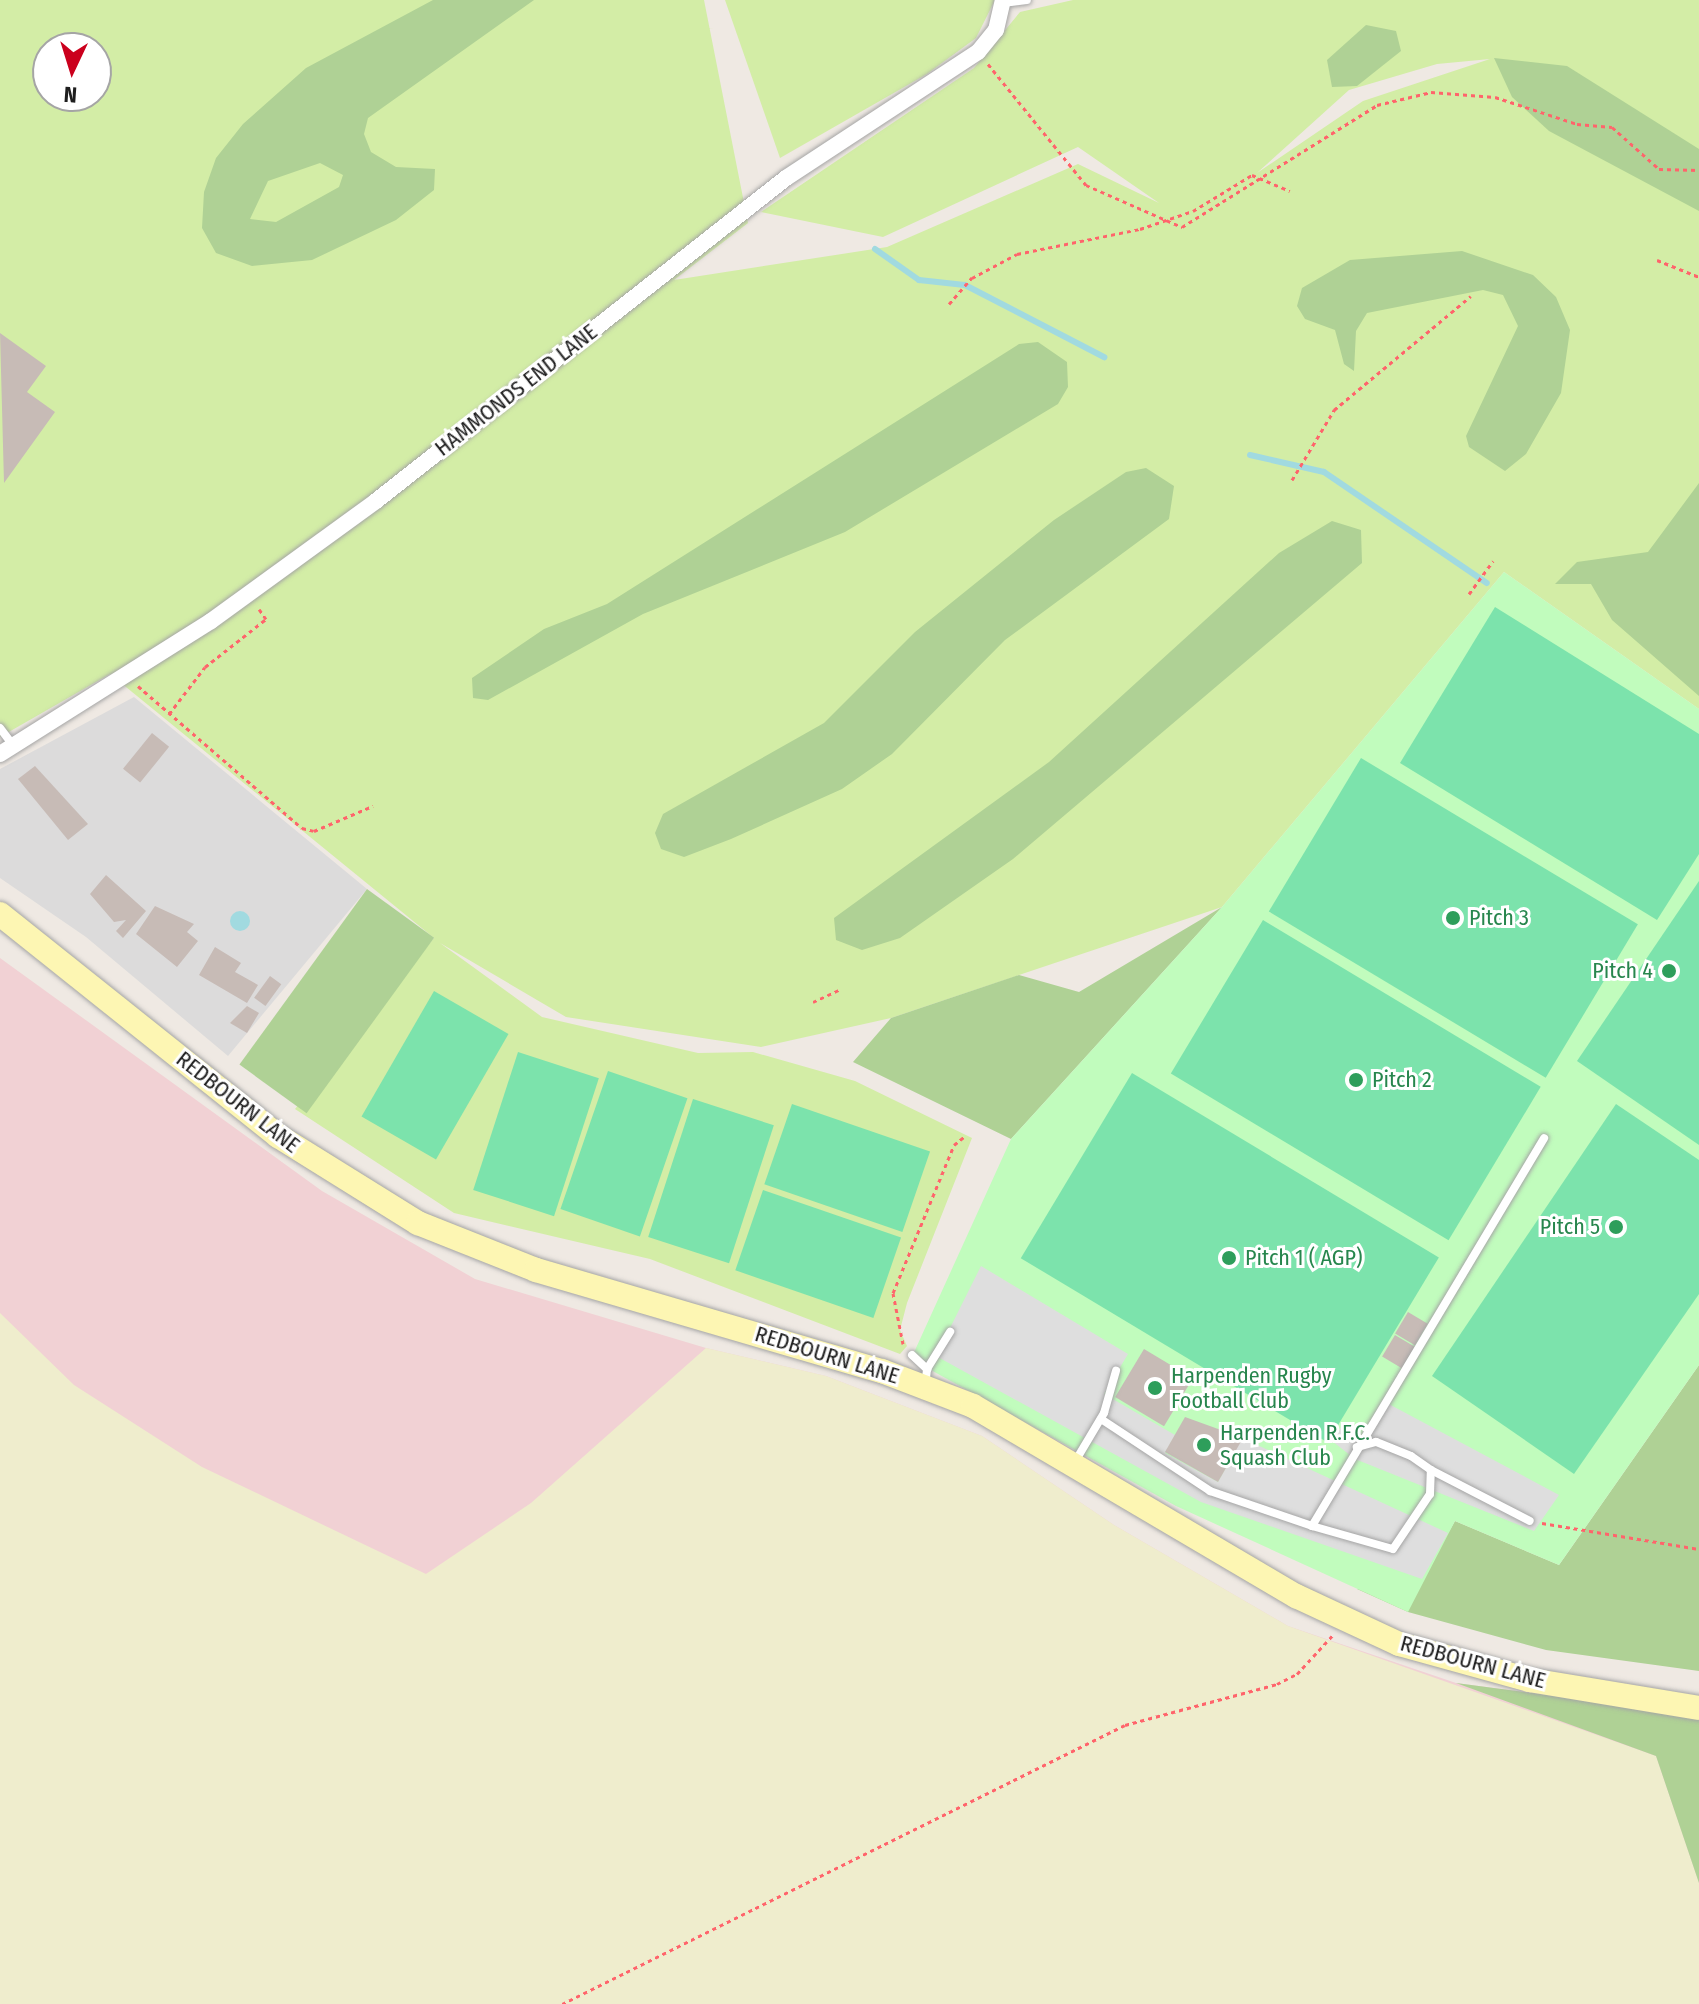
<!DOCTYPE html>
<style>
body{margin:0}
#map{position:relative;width:1699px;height:2004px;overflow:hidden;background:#efe9e3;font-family:"Fira Sans Condensed",sans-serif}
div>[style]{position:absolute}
.residential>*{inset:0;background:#dcdbdb}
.commercial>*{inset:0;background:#f1d1d4}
.farmland>*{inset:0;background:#efedcd}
.grass>*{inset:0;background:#d3eda6}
.forest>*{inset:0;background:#afd195;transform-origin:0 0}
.park>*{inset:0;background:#c1fcbd}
.pitch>*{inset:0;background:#7ce3ac;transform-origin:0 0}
.parking>*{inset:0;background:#dedede}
.water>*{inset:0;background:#a1dae0}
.round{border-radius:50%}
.stream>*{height:6px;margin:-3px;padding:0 3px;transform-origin:3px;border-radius:3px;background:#a1dae0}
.building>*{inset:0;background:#c7bbb6;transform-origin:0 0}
.path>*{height:3px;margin-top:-1.5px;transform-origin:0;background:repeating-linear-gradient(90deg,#ff646b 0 4px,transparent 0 8px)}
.roads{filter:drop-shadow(0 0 2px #a5a5a5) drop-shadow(0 0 2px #a5a5a5)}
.lane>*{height:8px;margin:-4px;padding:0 4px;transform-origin:4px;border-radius:4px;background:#fff}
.street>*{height:16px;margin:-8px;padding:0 8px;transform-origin:8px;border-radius:8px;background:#fff}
.secondary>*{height:24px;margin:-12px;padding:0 12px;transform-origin:12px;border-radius:12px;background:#fdf6b3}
.dots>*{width:22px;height:22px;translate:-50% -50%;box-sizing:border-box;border:4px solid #fff;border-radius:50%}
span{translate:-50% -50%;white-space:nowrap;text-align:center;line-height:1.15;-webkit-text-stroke:6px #fff;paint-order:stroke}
.street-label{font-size:22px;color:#1e1e1e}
.leisure-label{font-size:22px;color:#27864d}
.left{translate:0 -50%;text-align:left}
.right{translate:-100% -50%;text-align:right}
.north{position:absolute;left:32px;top:32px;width:80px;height:80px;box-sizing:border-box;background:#fff;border:2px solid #a5a5a5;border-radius:50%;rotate:184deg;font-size:22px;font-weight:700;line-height:32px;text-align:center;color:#1e1e1e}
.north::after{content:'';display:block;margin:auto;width:28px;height:36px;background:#cb001d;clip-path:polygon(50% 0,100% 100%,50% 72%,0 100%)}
</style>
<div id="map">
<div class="residential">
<i style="clip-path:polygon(134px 697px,367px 889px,228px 1056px,86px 937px,0 878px,0 769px)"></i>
</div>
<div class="commercial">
<i style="clip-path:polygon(0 958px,322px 1191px,475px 1279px,706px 1348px,826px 1376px,982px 1436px,1114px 1525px,1288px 1626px,1456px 1683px,1699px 1715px,1699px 2004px,0 2004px)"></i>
</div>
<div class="farmland">
<i style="clip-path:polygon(0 1313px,74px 1385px,202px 1467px,426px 1574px,531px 1503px,706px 1348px,826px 1376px,982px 1436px,1114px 1525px,1288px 1626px,1656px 1756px,1699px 1883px,1699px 2004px,0 2004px)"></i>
</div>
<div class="grass">
<i style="clip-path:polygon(evenodd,0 0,704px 0,748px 223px,674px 280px,887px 247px,1078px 164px,1159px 203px,1078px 147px,883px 237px,761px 212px,974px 68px,1020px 12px,1073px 0,1699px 0,1699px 709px,1504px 572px,1222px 907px,891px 1018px,761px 1047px,566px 1017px,440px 943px,542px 1017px,698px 1053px,753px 1052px,855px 1081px,972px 1138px,907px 1303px,900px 1330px,907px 1346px,900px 1354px,650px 1259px,454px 1213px,295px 1109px,434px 938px,110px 674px,0 737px,0 0,48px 48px,96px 48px,96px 96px,48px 96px,48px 48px,0 0,1490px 59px,1363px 101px,1257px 173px,1349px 90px,1437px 64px,1490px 59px)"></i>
<i style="clip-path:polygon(725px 0,995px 0,976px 38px,927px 74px,780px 158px)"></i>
</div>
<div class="forest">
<i style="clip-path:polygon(evenodd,433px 0,534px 0,368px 118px,364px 134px,371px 152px,396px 167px,435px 169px,434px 190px,396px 220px,312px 260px,252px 266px,216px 253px,202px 228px,204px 192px,216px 158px,243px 124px,306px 68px,433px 0,320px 163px,343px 175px,339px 187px,276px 222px,250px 219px,268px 181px,320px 163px)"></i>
<i style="clip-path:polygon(1366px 25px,1396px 31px,1401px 51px,1357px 86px,1332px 87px,1327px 60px)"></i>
<i style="clip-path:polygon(1494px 58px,1567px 66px,1699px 149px,1699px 211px,1549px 131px,1512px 97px)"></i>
<i style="clip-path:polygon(1462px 251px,1533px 275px,1556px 297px,1570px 330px,1561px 393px,1526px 454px,1505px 471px,1469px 447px,1466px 436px,1518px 326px,1503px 295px,1483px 290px,1367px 313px,1356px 331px,1354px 371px,1344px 364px,1335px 330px,1305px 319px,1297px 306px,1302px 288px,1350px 260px)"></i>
<i style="clip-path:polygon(1038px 342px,1067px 362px,1068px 387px,1058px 404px,845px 532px,643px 614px,488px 700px,473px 698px,472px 678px,544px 629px,607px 604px,1019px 344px)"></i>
<i style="clip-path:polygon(1146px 468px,1174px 486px,1169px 519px,1005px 640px,892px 754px,842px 789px,731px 839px,684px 857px,661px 849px,655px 833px,663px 814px,824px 723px,915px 632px,1054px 520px,1126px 472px)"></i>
<i style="clip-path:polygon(1699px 483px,1699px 696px,1612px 620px,1591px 584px,1555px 584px,1577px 562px,1648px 552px)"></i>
<i style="clip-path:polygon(1332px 521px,1361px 530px,1362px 563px,1013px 859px,900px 938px,862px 950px,836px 940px,834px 918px,1049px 762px,1279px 553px)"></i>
<i style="left:367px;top:889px;width:83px;height:217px;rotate:36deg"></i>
<i style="clip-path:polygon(1222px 907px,1011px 1139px,853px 1062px,891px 1018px,1019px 975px,1079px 992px)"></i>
<i style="clip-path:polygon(1699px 1365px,1699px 1671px,1546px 1650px,1408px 1612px,1357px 1589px,1422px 1579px,1455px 1521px,1559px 1565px)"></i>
<i style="clip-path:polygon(1456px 1683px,1699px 1715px,1699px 1883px,1656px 1756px)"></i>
</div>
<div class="park">
<i style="clip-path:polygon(1504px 572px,1699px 709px,1699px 1365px,1559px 1565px,1455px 1521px,1408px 1612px,1176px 1506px,911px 1359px,1011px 1139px,1222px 907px)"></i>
</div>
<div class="pitch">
<i style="clip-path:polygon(1495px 607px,1699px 734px,1699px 854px,1657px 920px,1400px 763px)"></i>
<i style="left:1361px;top:758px;width:323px;height:179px;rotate:31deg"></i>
<i style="clip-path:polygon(1699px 881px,1699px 1145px,1577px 1061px)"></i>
<i style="left:1263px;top:920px;width:324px;height:179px;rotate:31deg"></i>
<i style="left:434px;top:991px;width:86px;height:145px;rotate:30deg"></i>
<i style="left:518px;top:1052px;width:85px;height:145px;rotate:18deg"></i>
<i style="left:608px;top:1071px;width:84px;height:146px;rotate:19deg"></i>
<i style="left:1132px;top:1073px;width:358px;height:216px;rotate:31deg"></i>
<i style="left:693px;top:1099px;width:85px;height:145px;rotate:18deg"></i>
<i style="left:792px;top:1104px;width:146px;height:85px;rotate:19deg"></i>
<i style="clip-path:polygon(1616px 1104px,1699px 1160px,1699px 1294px,1574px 1474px,1432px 1376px)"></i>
<i style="left:763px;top:1190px;width:146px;height:85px;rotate:19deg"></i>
</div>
<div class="parking">
<i style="clip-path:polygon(981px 1266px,1128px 1354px,1104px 1394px,1175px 1435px,1165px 1453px,1218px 1482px,1242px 1438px,1448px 1533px,1422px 1579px,1201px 1502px,936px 1356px)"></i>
<i style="clip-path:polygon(1385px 1402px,1559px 1495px,1534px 1531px,1355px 1459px,1332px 1441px,1341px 1427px,1362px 1440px)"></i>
</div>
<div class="water">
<i class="round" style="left:230px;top:911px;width:20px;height:20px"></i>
</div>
<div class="stream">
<i style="left:875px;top:249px;width:54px;rotate:35.2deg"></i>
<i style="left:919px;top:280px;width:46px;rotate:6.2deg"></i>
<i style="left:965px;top:285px;width:157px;rotate:27.4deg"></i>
<i style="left:1250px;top:455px;width:76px;rotate:12.9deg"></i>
<i style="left:1324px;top:472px;width:197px;rotate:34.3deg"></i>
</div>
<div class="building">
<i style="clip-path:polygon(0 333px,46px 366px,27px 392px,55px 412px,4px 483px)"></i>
<i style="left:152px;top:733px;width:22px;height:46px;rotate:39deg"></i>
<i style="clip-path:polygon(35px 766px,88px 824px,68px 840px,18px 779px)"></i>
<i style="clip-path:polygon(106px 875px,146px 911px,123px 938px,116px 931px,126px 920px,114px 922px,90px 894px)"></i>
<i style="clip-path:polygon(155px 906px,194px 924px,187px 932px,198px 941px,177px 967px,136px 934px)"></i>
<i style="clip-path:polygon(215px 947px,241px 963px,235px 972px,258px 985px,247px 1003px,199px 975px)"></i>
<i style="left:270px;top:976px;width:14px;height:27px;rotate:36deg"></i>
<i style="clip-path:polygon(247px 1006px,259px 1013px,247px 1033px,230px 1023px)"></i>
<i style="left:1408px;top:1312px;width:23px;height:25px;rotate:31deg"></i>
<i style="left:1395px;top:1335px;width:23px;height:25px;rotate:31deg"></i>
<i style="left:1144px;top:1349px;width:57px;height:56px;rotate:31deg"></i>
<i style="clip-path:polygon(1185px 1417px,1243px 1438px,1218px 1482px,1165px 1452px)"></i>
</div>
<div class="path">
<i style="left:988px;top:64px;width:156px;rotate:51deg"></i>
<i style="left:1086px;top:185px;width:105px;rotate:23.6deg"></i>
<i style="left:1182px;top:227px;width:230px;rotate:-32deg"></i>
<i style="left:1377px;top:105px;width:56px;rotate:-13.5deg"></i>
<i style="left:1431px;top:92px;width:64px;rotate:4.5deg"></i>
<i style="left:1495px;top:97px;width:86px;rotate:18.2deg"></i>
<i style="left:1577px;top:124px;width:35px;rotate:5deg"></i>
<i style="left:1612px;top:127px;width:63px;rotate:41.8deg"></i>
<i style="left:1659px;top:169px;width:40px;rotate:1.4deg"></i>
<i style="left:1657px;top:260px;width:45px;rotate:22deg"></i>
<i style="left:949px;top:304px;width:35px;rotate:-49deg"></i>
<i style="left:972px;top:278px;width:51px;rotate:-28.1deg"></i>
<i style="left:1017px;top:254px;width:126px;rotate:-11.5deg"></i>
<i style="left:1140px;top:229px;width:56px;rotate:-18.8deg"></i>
<i style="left:1193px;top:211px;width:69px;rotate:-31.4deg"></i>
<i style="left:1252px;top:175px;width:41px;rotate:22.8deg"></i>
<i style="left:1292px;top:480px;width:82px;rotate:-59deg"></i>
<i style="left:1334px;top:410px;width:178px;rotate:-39.8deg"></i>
<i style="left:1469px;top:594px;width:41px;rotate:-54deg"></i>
<i style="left:138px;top:686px;width:217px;rotate:40.9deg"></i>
<i style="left:302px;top:828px;width:12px;rotate:14deg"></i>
<i style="left:314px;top:831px;width:64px;rotate:-23deg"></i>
<i style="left:169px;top:714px;width:59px;rotate:-52.5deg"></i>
<i style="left:205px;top:667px;width:78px;rotate:-38.2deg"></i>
<i style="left:266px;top:619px;width:12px;rotate:-125deg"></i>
<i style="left:813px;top:1002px;width:29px;rotate:-25deg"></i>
<i style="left:903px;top:1344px;width:52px;rotate:-101.1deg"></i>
<i style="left:893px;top:1293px;width:160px;rotate:-67.6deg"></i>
<i style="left:954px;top:1145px;width:14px;rotate:-39deg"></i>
<i style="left:1542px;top:1523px;width:159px;rotate:9.4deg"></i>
<i style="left:562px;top:2004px;width:628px;rotate:-26.36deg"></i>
<i style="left:1125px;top:1725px;width:157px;rotate:-15.1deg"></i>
<i style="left:1277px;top:1684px;width:22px;rotate:-27deg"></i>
<i style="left:1297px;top:1674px;width:52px;rotate:-47.4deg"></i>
</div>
<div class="roads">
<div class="lane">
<i style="left:1003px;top:3px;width:24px;rotate:-7deg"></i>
<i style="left:0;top:728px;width:21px;rotate:53deg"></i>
<i style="left:912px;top:1355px;width:21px;rotate:43deg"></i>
<i style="left:925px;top:1386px;width:17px;rotate:-83deg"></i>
<i style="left:927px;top:1369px;width:44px;rotate:-58.1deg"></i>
<i style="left:1101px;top:1419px;width:131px;rotate:33.4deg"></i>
<i style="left:1210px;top:1491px;width:108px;rotate:18.9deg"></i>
<i style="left:1312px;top:1526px;width:452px;rotate:-59.1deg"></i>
<i style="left:1076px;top:1460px;width:55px;rotate:-59.2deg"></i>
<i style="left:1104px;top:1413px;width:44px;rotate:-74.1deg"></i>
<i style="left:1431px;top:1470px;width:111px;rotate:27.3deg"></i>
<i style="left:1312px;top:1526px;width:84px;rotate:15.9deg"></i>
<i style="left:1393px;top:1549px;width:66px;rotate:-56.1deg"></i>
<i style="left:1430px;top:1494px;width:24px;rotate:-88deg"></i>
<i style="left:1431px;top:1470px;width:24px;rotate:-145deg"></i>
<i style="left:1411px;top:1456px;width:38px;rotate:-158deg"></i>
<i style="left:1376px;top:1442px;width:20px;rotate:165deg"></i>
</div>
<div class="street">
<i style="left:0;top:754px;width:249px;rotate:-32.2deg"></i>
<i style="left:211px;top:621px;width:204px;rotate:-36deg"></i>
<i style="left:376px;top:501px;width:522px;rotate:-38.23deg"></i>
<i style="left:786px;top:178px;width:230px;rotate:-33.3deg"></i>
<i style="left:978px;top:52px;width:28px;rotate:-51deg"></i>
<i style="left:996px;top:30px;width:31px;rotate:-77deg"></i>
</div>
<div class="secondary">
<i style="left:0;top:914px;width:356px;rotate:38.6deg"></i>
<i style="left:278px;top:1136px;width:165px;rotate:31.9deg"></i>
<i style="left:418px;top:1223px;width:127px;rotate:21.7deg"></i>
<i style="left:536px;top:1270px;width:360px;rotate:16.3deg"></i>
<i style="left:882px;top:1371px;width:97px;rotate:21deg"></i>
<i style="left:973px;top:1406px;width:375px;rotate:30.5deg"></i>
<i style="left:1296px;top:1596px;width:114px;rotate:25deg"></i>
<i style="left:1399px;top:1644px;width:136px;rotate:15.4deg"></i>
<i style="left:1530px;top:1680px;width:171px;rotate:9.4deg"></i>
</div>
</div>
<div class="dots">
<i style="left:1453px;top:918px;background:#2e9e5b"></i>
<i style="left:1669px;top:971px;background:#2e9e5b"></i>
<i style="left:1356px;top:1080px;background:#2e9e5b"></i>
<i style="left:1616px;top:1227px;background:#2e9e5b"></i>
<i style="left:1229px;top:1258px;background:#2e9e5b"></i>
<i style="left:1155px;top:1388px;background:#2e9e5b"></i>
<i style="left:1204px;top:1445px;background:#2e9e5b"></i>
</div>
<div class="street-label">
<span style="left:516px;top:390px;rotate:-38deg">HAMMONDS END LANE</span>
<span style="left:238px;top:1102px;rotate:38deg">REDBOURN LANE</span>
<span style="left:827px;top:1355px;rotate:17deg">REDBOURN LANE</span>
<span style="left:1473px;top:1662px;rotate:15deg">REDBOURN LANE</span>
</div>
<div class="leisure-label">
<span class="left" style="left:1469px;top:918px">Pitch 3</span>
<span class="right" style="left:1653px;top:971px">Pitch 4</span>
<span class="left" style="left:1372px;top:1080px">Pitch 2</span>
<span class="right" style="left:1600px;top:1227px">Pitch 5</span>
<span class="left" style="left:1245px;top:1258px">Pitch 1 ( AGP)</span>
<span class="left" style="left:1171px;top:1388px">Harpenden Rugby<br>Football Club</span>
<span class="left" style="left:1220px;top:1445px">Harpenden R.F.C.<br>Squash Club</span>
</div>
<div class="north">N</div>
</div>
